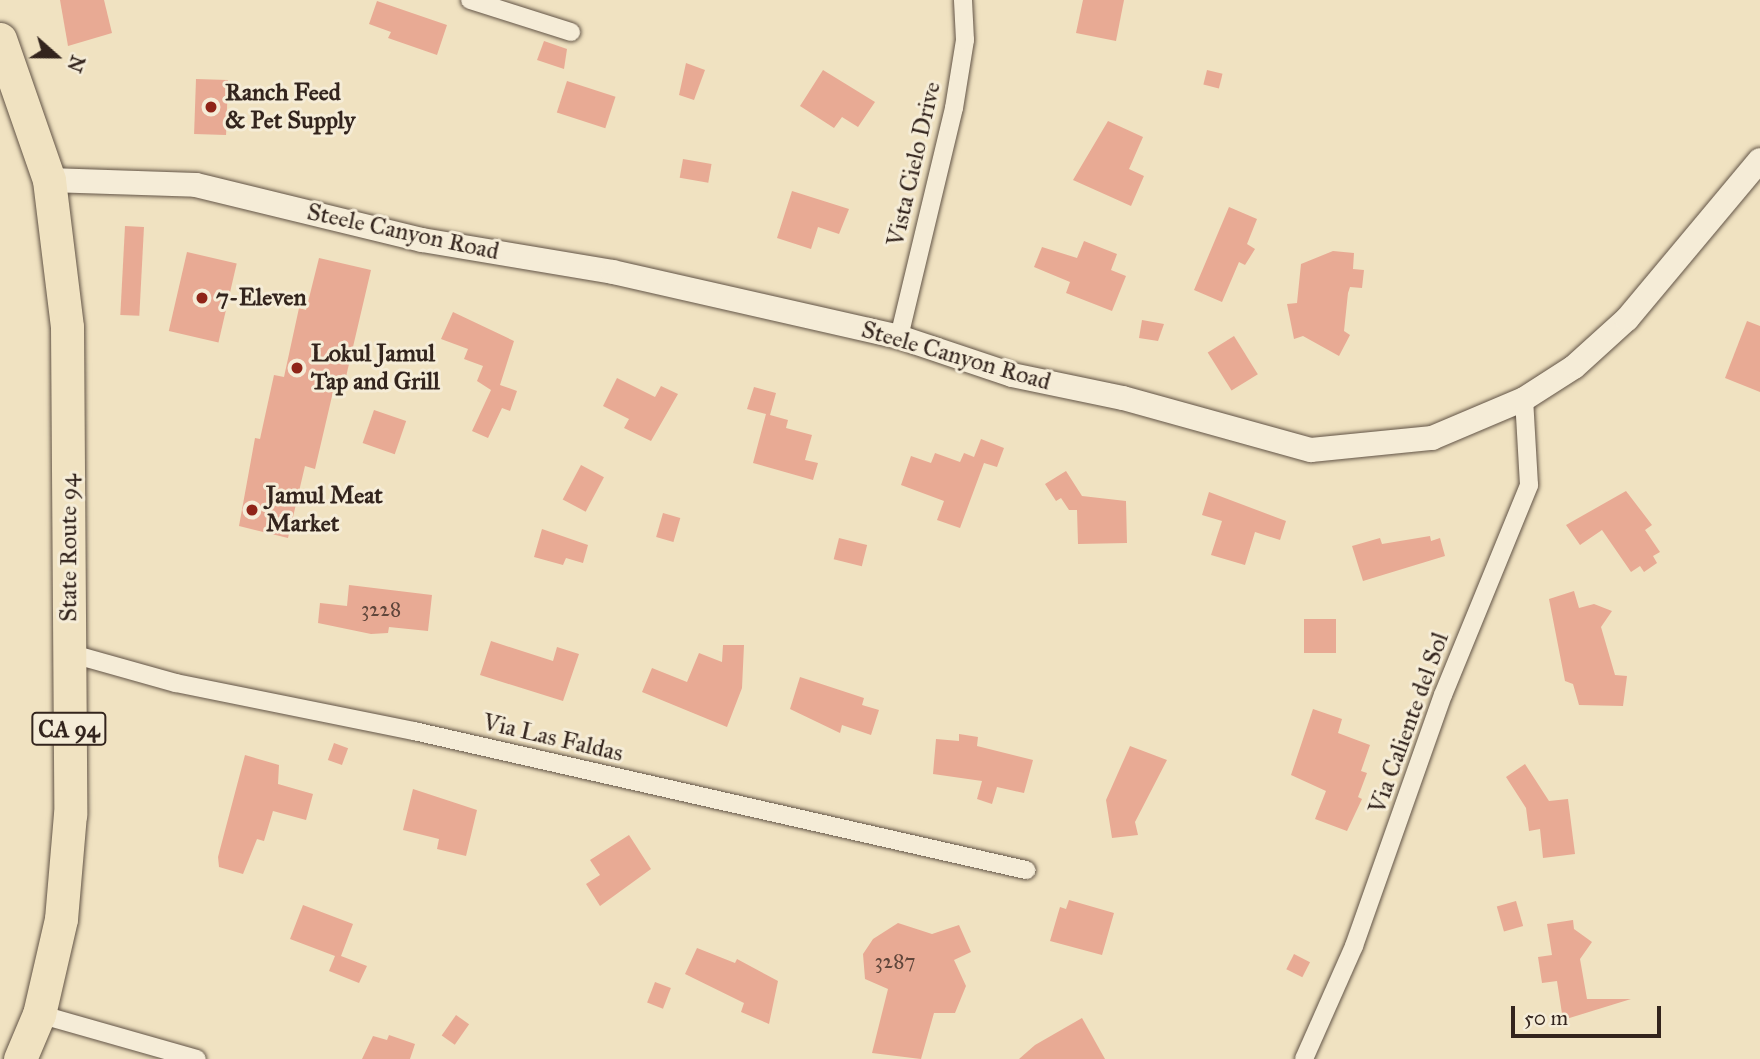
<!DOCTYPE html>
<style>
body{margin:0}
#map{position:relative;width:1760px;height:1059px;overflow:hidden;background:#f0e2c1;font-family:"IM FELL Great Primer",serif}
div>[style]{position:absolute}
.building>*{inset:0;background:#e8aa94;transform-origin:0 0}
.roads{filter:drop-shadow(0 0 2px #625446) drop-shadow(0 0 2px #625446)}
.street>*{height:18px;margin:-9px;padding:0 9px;transform-origin:9px;border-radius:9px;background:#f5ecd7}
.secondary>*{height:24px;margin:-12px;padding:0 12px;transform-origin:12px;border-radius:12px;background:#f5ecd7}
.highway>*{height:33px;margin:-16.5px;padding:0 16.5px;transform-origin:16.5px;border-radius:16.5px;background:#f0e2c1}
.dots>*{width:19px;height:19px;translate:-50% -50%;box-sizing:border-box;border:4px solid #f5ecd7;border-radius:50%}
span{translate:-50% -50%;white-space:nowrap;text-align:center;line-height:1.15;-webkit-text-stroke:6px #f5ecd7;paint-order:stroke}
.number-label{font-size:21px;color:#60463b}
.number-label span{-webkit-text-stroke-width:0}
.shield-label span{padding:2px 5px;background:#f5ecd7;border:2px solid;border-radius:5px;-webkit-text-stroke-width:0}
.shield-label{font-size:23px;color:#33241d;font-weight:700}
.poi-label{font-size:24px;color:#33241d;font-weight:700}
.left{translate:0 -50%;text-align:left}
.street-label{font-size:24px;color:#33241d}
.north{position:absolute;left:21px;top:21px;width:70px;height:70px;-webkit-text-stroke:5px #f5ecd7;paint-order:stroke;rotate:111deg;font-size:19px;font-weight:700;line-height:28px;text-align:center;color:#33241d}
.north::after{content:'';display:block;margin:auto;width:24px;height:32px;background:#33241d;clip-path:polygon(50% 0,100% 100%,50% 72%,0 100%)}
.scale{position:absolute;left:1511px;top:1006px;width:150px;height:32px;box-sizing:border-box;border:4px solid #33241d;border-top:0;padding-left:9px;font-size:21px;line-height:24px;white-space:nowrap;color:#33241d;-webkit-text-stroke:5px #f5ecd7;paint-order:stroke}
</style>
<div id="map">
<div class="building">
<i style="clip-path:polygon(60px 0,104px 0,112px 33px,68px 46px)"></i>
<i style="clip-path:polygon(1083px 0,1124px 0,1116px 41px,1076px 33px)"></i>
<i style="clip-path:polygon(377px 1px,447px 25px,437px 55px,388px 38px,391px 32px,369px 24px)"></i>
<i style="clip-path:polygon(544px 41px,567px 49px,564px 69px,537px 60px)"></i>
<i style="clip-path:polygon(686px 63px,705px 70px,694px 100px,679px 95px)"></i>
<i style="clip-path:polygon(823px 70px,875px 102px,858px 127px,842px 117px,834px 128px,800px 106px)"></i>
<i style="left:1207px;top:70px;width:16px;height:15px;rotate:14deg"></i>
<i style="left:196px;top:79px;width:32px;height:55px;rotate:2deg"></i>
<i style="left:567px;top:81px;width:51px;height:33px;rotate:18deg"></i>
<i style="clip-path:polygon(1108px 121px,1143px 137px,1129px 169px,1144px 176px,1131px 206px,1073px 180px)"></i>
<i style="left:683px;top:159px;width:29px;height:19px;rotate:10deg"></i>
<i style="clip-path:polygon(792px 191px,849px 209px,839px 234px,818px 227px,811px 249px,777px 238px)"></i>
<i style="clip-path:polygon(1229px 207px,1257px 219px,1247px 244px,1255px 249px,1245px 265px,1239px 262px,1222px 302px,1194px 290px)"></i>
<i style="left:125px;top:226px;width:19px;height:89px;rotate:3deg"></i>
<i style="clip-path:polygon(1084px 241px,1117px 254px,1111px 270px,1126px 276px,1112px 311px,1066px 293px,1070px 282px,1034px 267px,1042px 247px,1077px 258px)"></i>
<i style="clip-path:polygon(1333px 251px,1354px 253px,1353px 269px,1364px 270px,1362px 288px,1350px 287px,1348px 293px,1344px 331px,1350px 335px,1339px 356px,1303px 336px,1294px 339px,1287px 304px,1297px 303px,1301px 264px)"></i>
<i style="left:187px;top:252px;width:51px;height:81px;rotate:13deg"></i>
<i style="clip-path:polygon(319px 258px,371px 270px,345px 381px,336px 379px,315px 469px,305px 466px,288px 538px,239px 526px,255px 438px,260px 439px,274px 375px,284px 377px,299px 308px,306px 310px)"></i>
<i style="clip-path:polygon(453px 312px,514px 341px,500px 385px,517px 391px,510px 411px,502px 408px,488px 438px,472px 431px,491px 390px,477px 381px,483px 366px,464px 359px,468px 349px,441px 339px)"></i>
<i style="clip-path:polygon(1142px 320px,1164px 324px,1158px 341px,1139px 338px)"></i>
<i style="clip-path:polygon(1747px 321px,1760px 326px,1760px 392px,1725px 378px)"></i>
<i style="left:1234px;top:336px;width:45px;height:31px;rotate:58deg"></i>
<i style="clip-path:polygon(617px 378px,655px 397px,661px 386px,678px 394px,651px 441px,624px 428px,629px 419px,603px 406px)"></i>
<i style="clip-path:polygon(754px 387px,776px 393px,770px 415px,788px 420px,786px 428px,812px 435px,805px 460px,818px 463px,813px 480px,753px 463px,766px 414px,747px 409px)"></i>
<i style="left:374px;top:410px;width:34px;height:35px;rotate:19deg"></i>
<i style="clip-path:polygon(981px 439px,1004px 448px,997px 467px,984px 463px,960px 528px,937px 520px,944px 501px,901px 485px,911px 456px,931px 463px,935px 453px,960px 462px,964px 453px,974px 457px)"></i>
<i style="left:581px;top:465px;width:26px;height:39px;rotate:28deg"></i>
<i style="clip-path:polygon(1066px 471px,1082px 496px,1126px 501px,1127px 543px,1078px 544px,1077px 510px,1069px 510px,1061px 498px,1056px 501px,1045px 484px)"></i>
<i style="clip-path:polygon(1626px 491px,1652px 525px,1645px 530px,1660px 552px,1653px 556px,1657px 563px,1644px 572px,1640px 566px,1631px 572px,1602px 530px,1580px 545px,1566px 525px)"></i>
<i style="clip-path:polygon(1209px 492px,1286px 521px,1280px 540px,1255px 532px,1245px 565px,1211px 555px,1222px 521px,1202px 515px)"></i>
<i style="left:663px;top:513px;width:18px;height:25px;rotate:16deg"></i>
<i style="clip-path:polygon(542px 529px,588px 545px,583px 563px,566px 558px,563px 565px,534px 557px)"></i>
<i style="clip-path:polygon(1430px 536px,1431px 541px,1440px 538px,1445px 556px,1363px 581px,1352px 546px,1380px 538px,1382px 544px)"></i>
<i style="left:839px;top:538px;width:29px;height:22px;rotate:14deg"></i>
<i style="clip-path:polygon(349px 585px,432px 595px,428px 631px,389px 627px,388px 633px,371px 634px,318px 623px,320px 603px,347px 606px)"></i>
<i style="clip-path:polygon(1574px 591px,1579px 608px,1594px 604px,1612px 611px,1601px 627px,1615px 675px,1627px 676px,1623px 706px,1579px 705px,1573px 684px,1565px 681px,1549px 599px)"></i>
<i style="left:1304px;top:619px;width:32px;height:34px"></i>
<i style="clip-path:polygon(491px 641px,553px 661px,557px 647px,579px 654px,563px 701px,480px 675px)"></i>
<i style="clip-path:polygon(723px 645px,744px 645px,742px 688px,727px 727px,642px 692px,652px 668px,687px 682px,699px 653px,722px 662px)"></i>
<i style="clip-path:polygon(800px 677px,864px 698px,862px 705px,879px 710px,871px 735px,842px 725px,840px 733px,790px 709px)"></i>
<i style="clip-path:polygon(1313px 709px,1342px 719px,1338px 733px,1370px 745px,1361px 771px,1367px 773px,1358px 797px,1362px 799px,1347px 831px,1315px 819px,1326px 791px,1291px 775px)"></i>
<i style="clip-path:polygon(959px 734px,978px 737px,977px 746px,1033px 760px,1024px 793px,997px 787px,992px 804px,977px 799px,982px 781px,933px 774px,936px 739px,959px 741px)"></i>
<i style="left:334px;top:743px;width:15px;height:18px;rotate:20deg"></i>
<i style="clip-path:polygon(1130px 746px,1167px 760px,1135px 822px,1138px 835px,1112px 838px,1106px 800px)"></i>
<i style="clip-path:polygon(245px 755px,279px 765px,278px 784px,313px 794px,306px 820px,273px 811px,264px 841px,257px 839px,243px 874px,219px 867px,218px 857px)"></i>
<i style="clip-path:polygon(1525px 764px,1549px 801px,1568px 799px,1575px 854px,1543px 858px,1540px 829px,1529px 831px,1526px 808px,1506px 777px)"></i>
<i style="clip-path:polygon(413px 789px,477px 810px,466px 856px,437px 849px,439px 839px,403px 830px)"></i>
<i style="clip-path:polygon(629px 835px,651px 869px,600px 906px,586px 884px,600px 875px,590px 860px)"></i>
<i style="clip-path:polygon(1069px 900px,1114px 913px,1102px 955px,1050px 941px,1060px 907px,1066px 909px)"></i>
<i style="left:1516px;top:901px;width:26px;height:20px;rotate:74deg"></i>
<i style="clip-path:polygon(303px 905px,353px 924px,341px 956px,367px 966px,359px 983px,329px 971px,335px 956px,290px 939px)"></i>
<i style="clip-path:polygon(1573px 920px,1574px 929px,1592px 942px,1580px 959px,1587px 999px,1631px 999px,1563px 1020px,1557px 981px,1542px 983px,1538px 957px,1552px 955px,1547px 924px)"></i>
<i style="clip-path:polygon(898px 923px,932px 934px,959px 925px,971px 952px,954px 960px,966px 986px,955px 1013px,934px 1013px,921px 1059px,872px 1053px,888px 989px,865px 979px,863px 954px,873px 939px)"></i>
<i style="clip-path:polygon(697px 948px,735px 963px,737px 959px,778px 981px,769px 1024px,741px 1012px,744px 1003px,685px 974px)"></i>
<i style="left:1294px;top:954px;width:18px;height:17px;rotate:27deg"></i>
<i style="left:655px;top:982px;width:17px;height:22px;rotate:21deg"></i>
<i style="left:456px;top:1015px;width:16px;height:25px;rotate:35deg"></i>
<i style="clip-path:polygon(1082px 1018px,1105px 1059px,1019px 1059px,1035px 1045px)"></i>
<i style="clip-path:polygon(389px 1035px,415px 1044px,410px 1059px,362px 1059px,373px 1036px,387px 1040px)"></i>
</div>
<div class="roads">
<div class="street">
<i style="left:470px;top:0;width:106px;rotate:17.6deg"></i>
<i style="left:899px;top:337px;width:236px;rotate:-76.5deg"></i>
<i style="left:954px;top:108px;width:69px;rotate:-80.8deg"></i>
<i style="left:965px;top:40px;width:40px;rotate:-92.9deg"></i>
<i style="left:69px;top:653px;width:111px;rotate:15.7deg"></i>
<i style="left:176px;top:683px;width:243px;rotate:11.4deg"></i>
<i style="left:414px;top:731px;width:628px;rotate:12.8deg"></i>
<i style="left:39px;top:1014px;width:164px;rotate:15.9deg"></i>
<i style="left:1304px;top:1059px;width:124px;rotate:-66.1deg"></i>
<i style="left:1354px;top:946px;width:266px;rotate:-70.5deg"></i>
<i style="left:1443px;top:695px;width:227px;rotate:-67.7deg"></i>
<i style="left:1529px;top:485px;width:86px;rotate:-93.3deg"></i>
</div>
<div class="secondary">
<i style="left:49px;top:180px;width:147px;rotate:1.9deg"></i>
<i style="left:196px;top:185px;width:233px;rotate:13.7deg"></i>
<i style="left:422px;top:240px;width:194px;rotate:9.5deg"></i>
<i style="left:613px;top:272px;width:293px;rotate:12.8deg"></i>
<i style="left:899px;top:337px;width:119px;rotate:18.6deg"></i>
<i style="left:1012px;top:375px;width:113px;rotate:11.7deg"></i>
<i style="left:1123px;top:398px;width:195px;rotate:15.5deg"></i>
<i style="left:1311px;top:450px;width:122px;rotate:-5.7deg"></i>
<i style="left:1432px;top:438px;width:100px;rotate:-23deg"></i>
<i style="left:1524px;top:399px;width:59px;rotate:-32.6deg"></i>
<i style="left:1574px;top:367px;width:72px;rotate:-42.2deg"></i>
<i style="left:1627px;top:319px;width:207px;rotate:-50.1deg"></i>
</div>
<div class="highway">
<i style="left:0;top:39px;width:149px;rotate:70.8deg"></i>
<i style="left:49px;top:180px;width:148px;rotate:83deg"></i>
<i style="left:67px;top:327px;width:487px;rotate:89.6deg"></i>
<i style="left:70px;top:814px;width:105px;rotate:94.9deg"></i>
<i style="left:61px;top:919px;width:98px;rotate:103deg"></i>
<i style="left:39px;top:1014px;width:49px;rotate:112.9deg"></i>
</div>
</div>
<div class="dots">
<i style="left:211px;top:107px;background:#8f2418"></i>
<i style="left:202px;top:298px;background:#8f2418"></i>
<i style="left:297px;top:368px;background:#8f2418"></i>
<i style="left:252px;top:510px;background:#8f2418"></i>
</div>
<div class="number-label">
<span style="left:381px;top:609px">3228</span>
<span style="left:895px;top:961px">3287</span>
</div>
<div class="shield-label">
<span style="left:69px;top:729px">CA 94</span>
</div>
<div class="poi-label">
<span class="left" style="left:225px;top:107px">Ranch Feed<br>&amp; Pet Supply</span>
<span class="left" style="left:216px;top:298px">7-Eleven</span>
<span class="left" style="left:311px;top:368px">Lokul Jamul<br>Tap and Grill</span>
<span class="left" style="left:266px;top:510px">Jamul Meat<br>Market</span>
</div>
<div class="street-label">
<span style="left:914px;top:164px;rotate:-77deg">Vista Cielo Drive</span>
<span style="left:403px;top:232px;rotate:12deg">Steele Canyon Road</span>
<span style="left:956px;top:356px;rotate:16deg">Steele Canyon Road</span>
<span style="left:69px;top:548px;rotate:-90deg">State Route 94</span>
<span style="left:1409px;top:723px;rotate:-70deg">Via Caliente del Sol</span>
<span style="left:553px;top:738px;rotate:13deg">Via Las Faldas</span>
</div>
<div class="north">N</div>
<div class="scale">50 m</div>
</div>
